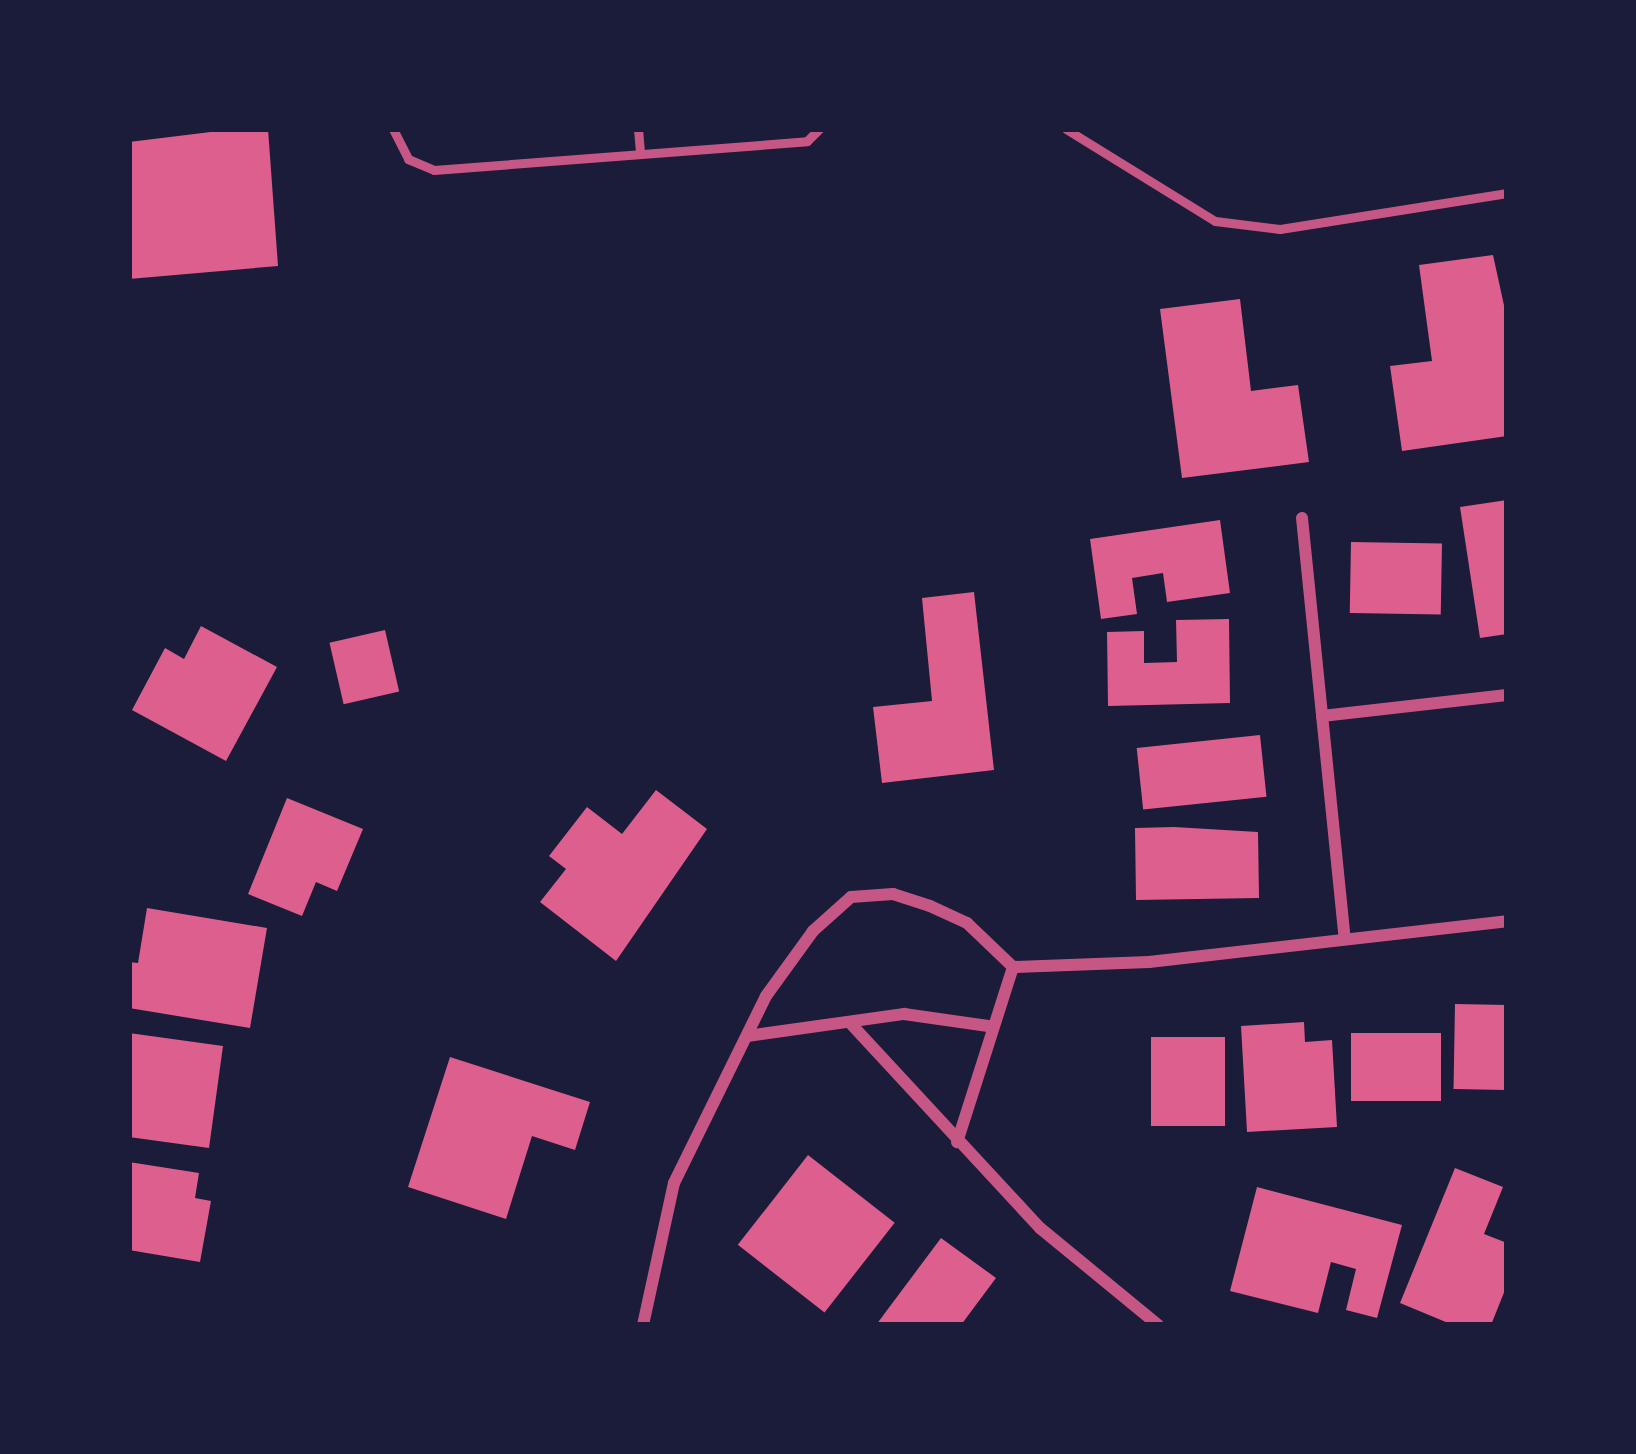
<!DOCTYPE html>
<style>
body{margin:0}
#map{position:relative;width:1636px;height:1454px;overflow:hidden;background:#1b1b3a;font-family:"Nunito Sans",sans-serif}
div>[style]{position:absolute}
.building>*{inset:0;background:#dd5f8e;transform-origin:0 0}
.service>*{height:9px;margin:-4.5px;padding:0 4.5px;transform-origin:4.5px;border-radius:4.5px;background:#c65784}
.minor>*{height:12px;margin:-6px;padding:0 6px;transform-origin:6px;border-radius:6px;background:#c65784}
span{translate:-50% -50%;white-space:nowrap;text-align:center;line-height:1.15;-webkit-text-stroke:12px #1b1b3a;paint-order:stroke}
.frame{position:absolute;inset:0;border:132px solid #1b1b3a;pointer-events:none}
</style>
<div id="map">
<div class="building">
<i style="clip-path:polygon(235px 129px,268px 129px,278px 266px,129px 279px,129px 142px)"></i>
<i style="clip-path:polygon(1493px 255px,1507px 319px,1507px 436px,1402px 451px,1390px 366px,1432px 361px,1419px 265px)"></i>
<i style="clip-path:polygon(1240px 299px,1251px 391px,1298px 385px,1309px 462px,1182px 478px,1160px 309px)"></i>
<i style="clip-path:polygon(1507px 500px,1507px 634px,1480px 638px,1460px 507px)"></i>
<i style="clip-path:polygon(1220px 520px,1230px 593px,1167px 602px,1163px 573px,1132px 578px,1137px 614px,1101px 619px,1090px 539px)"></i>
<i style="left:1351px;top:542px;width:91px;height:71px;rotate:1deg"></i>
<i style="clip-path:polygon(974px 592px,994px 770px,882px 783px,873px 707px,932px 701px,922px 598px)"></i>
<i style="clip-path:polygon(1229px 619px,1230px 703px,1108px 706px,1107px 632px,1144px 631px,1144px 663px,1177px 662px,1176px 620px)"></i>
<i style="clip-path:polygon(201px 626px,277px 667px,226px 761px,132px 710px,165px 648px,184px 659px)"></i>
<i style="left:385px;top:630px;width:63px;height:57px;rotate:77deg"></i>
<i style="left:1260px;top:735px;width:62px;height:124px;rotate:84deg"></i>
<i style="clip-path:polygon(656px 790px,707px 829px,616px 961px,540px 902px,566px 869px,549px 856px,587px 807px,622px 834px)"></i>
<i style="clip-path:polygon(287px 798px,363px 829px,337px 891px,316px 882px,302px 916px,248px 894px)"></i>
<i style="clip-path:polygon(1174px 827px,1258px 832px,1259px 898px,1136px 900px,1135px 828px)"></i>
<i style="clip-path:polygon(147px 908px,267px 928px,250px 1028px,129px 1008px,129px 962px,138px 963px)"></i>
<i style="left:1455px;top:1004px;width:52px;height:85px;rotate:1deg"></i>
<i style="clip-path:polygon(1304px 1022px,1305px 1042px,1332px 1040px,1337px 1127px,1247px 1132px,1241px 1026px)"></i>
<i style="clip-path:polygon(129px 1033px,223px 1046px,209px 1148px,129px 1137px)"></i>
<i style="left:1441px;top:1033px;width:68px;height:90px;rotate:90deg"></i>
<i style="left:1151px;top:1037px;width:74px;height:89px"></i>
<i style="clip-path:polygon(450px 1057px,590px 1102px,575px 1150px,532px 1136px,506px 1219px,408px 1187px)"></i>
<i style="left:808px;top:1155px;width:110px;height:114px;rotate:38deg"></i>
<i style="clip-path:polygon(129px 1162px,199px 1173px,195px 1198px,211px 1201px,200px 1262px,129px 1250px)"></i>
<i style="clip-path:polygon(1455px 1168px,1503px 1187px,1484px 1234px,1507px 1243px,1507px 1285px,1491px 1325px,1453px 1325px,1400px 1303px)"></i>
<i style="clip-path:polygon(1257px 1187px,1402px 1225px,1377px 1318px,1346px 1310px,1356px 1269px,1331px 1262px,1318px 1313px,1230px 1291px)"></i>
<i style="clip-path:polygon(941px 1238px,996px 1278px,961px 1325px,876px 1325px)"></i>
</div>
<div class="service">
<i style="left:393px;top:129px;width:34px;rotate:63deg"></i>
<i style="left:408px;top:159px;width:28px;rotate:23deg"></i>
<i style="left:434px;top:170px;width:374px;rotate:-4.4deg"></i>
<i style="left:807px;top:141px;width:17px;rotate:-45deg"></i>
<i style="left:638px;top:129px;width:25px;rotate:85deg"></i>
<i style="left:1066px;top:129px;width:175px;rotate:31.7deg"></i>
<i style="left:1215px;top:221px;width:65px;rotate:7deg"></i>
<i style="left:1280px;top:229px;width:230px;rotate:-9deg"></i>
</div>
<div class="minor">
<i style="left:1302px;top:518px;width:419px;rotate:84.2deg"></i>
<i style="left:1322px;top:716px;width:186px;rotate:-6.5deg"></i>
<i style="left:1013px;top:967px;width:136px;rotate:-2.1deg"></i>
<i style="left:1149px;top:962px;width:360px;rotate:-6.5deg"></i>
<i style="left:852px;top:1025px;width:277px;rotate:47.2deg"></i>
<i style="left:1040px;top:1228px;width:153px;rotate:39.4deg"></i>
<i style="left:747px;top:1036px;width:159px;rotate:-8deg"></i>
<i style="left:904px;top:1014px;width:85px;rotate:8.1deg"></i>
<i style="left:643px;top:1325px;width:145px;rotate:-77.7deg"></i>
<i style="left:674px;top:1183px;width:208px;rotate:-63.8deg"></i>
<i style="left:766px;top:996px;width:80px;rotate:-54.1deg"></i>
<i style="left:813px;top:931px;width:51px;rotate:-41.8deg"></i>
<i style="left:851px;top:897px;width:42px;rotate:-4.1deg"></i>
<i style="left:893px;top:894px;width:39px;rotate:18deg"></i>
<i style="left:930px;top:906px;width:41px;rotate:24.7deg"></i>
<i style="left:967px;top:923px;width:64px;rotate:43.7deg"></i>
<i style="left:1013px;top:967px;width:184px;rotate:107.7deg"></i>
</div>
<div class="frame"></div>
</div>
